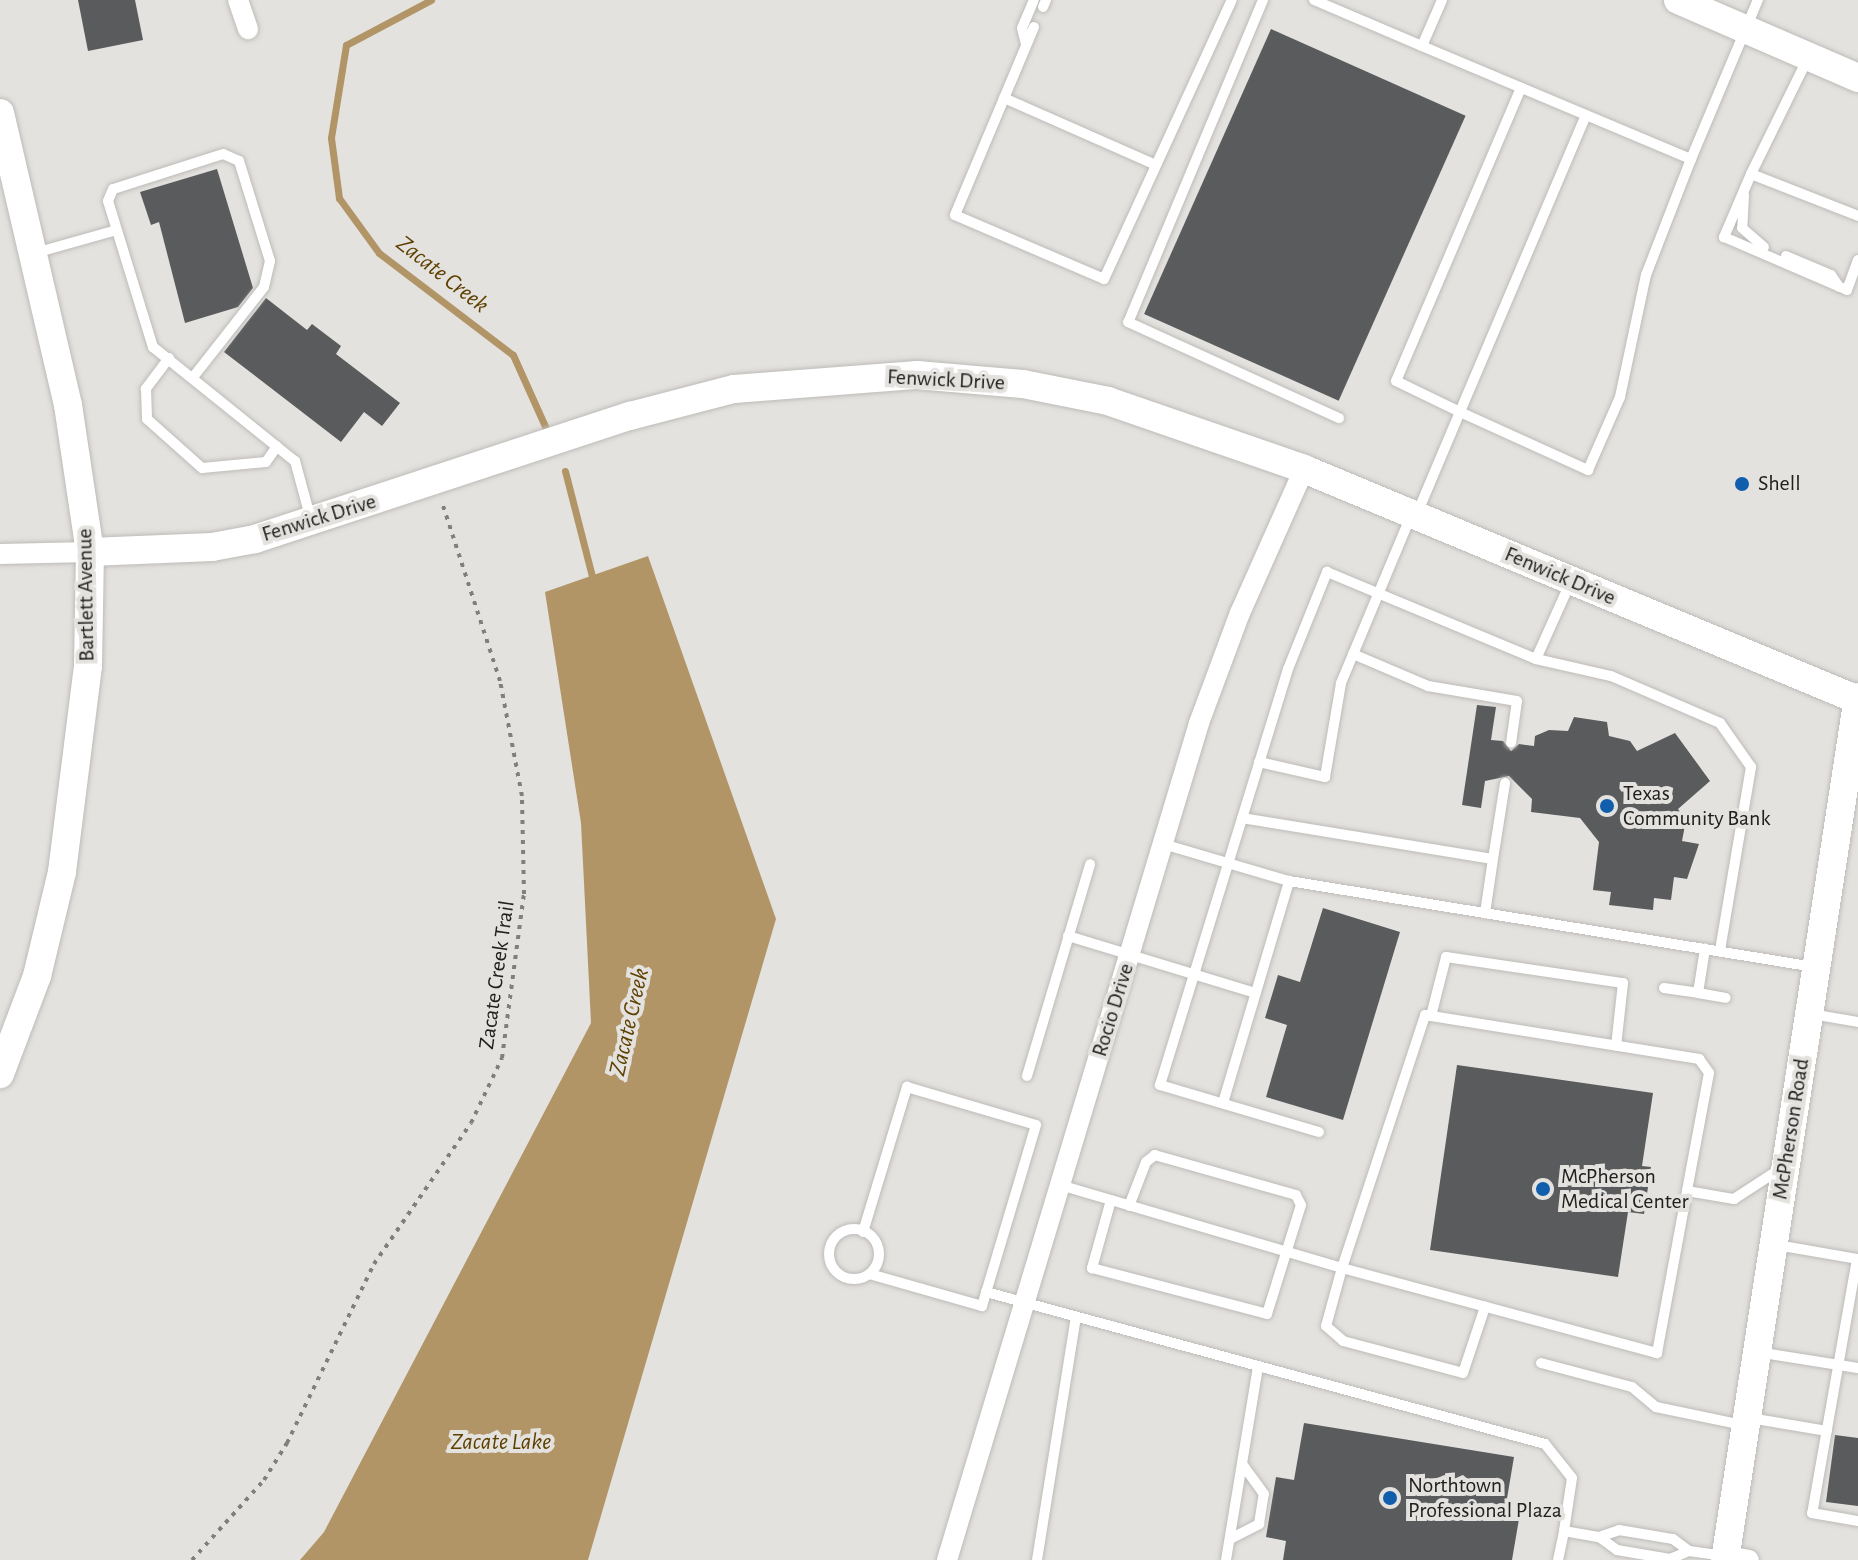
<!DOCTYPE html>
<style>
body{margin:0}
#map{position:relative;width:1858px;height:1560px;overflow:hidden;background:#e4e2df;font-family:"Alegreya Sans",sans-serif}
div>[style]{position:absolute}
.water>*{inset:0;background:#b29566}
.stream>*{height:7px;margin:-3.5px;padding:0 3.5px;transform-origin:3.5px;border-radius:3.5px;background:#b29566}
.building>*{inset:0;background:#595b5d;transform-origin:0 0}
.path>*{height:4px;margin-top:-2px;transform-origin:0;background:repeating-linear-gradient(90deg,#807f7d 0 4px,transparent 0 10px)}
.roads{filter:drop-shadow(0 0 2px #bdbbb8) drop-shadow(0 0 2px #bdbbb8)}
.lane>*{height:10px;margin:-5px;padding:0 5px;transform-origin:5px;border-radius:5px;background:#fff}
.lane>.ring{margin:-5px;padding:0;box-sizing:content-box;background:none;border:10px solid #fff;border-radius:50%}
.street>*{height:20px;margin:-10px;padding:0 10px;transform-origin:10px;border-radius:10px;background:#fff}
.secondary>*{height:28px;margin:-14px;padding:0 14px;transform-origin:14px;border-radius:14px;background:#fff}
.dots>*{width:22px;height:22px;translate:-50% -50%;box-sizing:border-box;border:4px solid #e4e2df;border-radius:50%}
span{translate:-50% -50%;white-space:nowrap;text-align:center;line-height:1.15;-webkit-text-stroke:8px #e4e2df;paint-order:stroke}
.street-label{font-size:22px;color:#21201f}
.poi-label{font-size:22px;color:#21201f}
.left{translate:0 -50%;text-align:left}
.water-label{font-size:24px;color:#5e4001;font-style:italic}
</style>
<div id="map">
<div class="water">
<i style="clip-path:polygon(648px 556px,776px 919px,588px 1560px,300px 1560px,324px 1532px,591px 1023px,581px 823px,545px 592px)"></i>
</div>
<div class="stream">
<i style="left:431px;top:0;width:96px;rotate:152.1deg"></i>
<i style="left:346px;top:45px;width:94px;rotate:99.2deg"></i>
<i style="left:331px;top:138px;width:61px;rotate:82.4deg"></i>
<i style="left:339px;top:198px;width:68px;rotate:54deg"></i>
<i style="left:379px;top:253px;width:168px;rotate:37.3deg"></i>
<i style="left:513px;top:355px;width:85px;rotate:65.8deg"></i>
<i style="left:565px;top:471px;width:117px;rotate:75.6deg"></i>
</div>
<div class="building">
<i style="clip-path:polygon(78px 0,135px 0,143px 40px,88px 51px)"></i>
<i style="left:1271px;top:29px;width:213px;height:312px;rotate:24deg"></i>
<i style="clip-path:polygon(217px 169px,253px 288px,238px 307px,185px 323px,159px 222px,151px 225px,140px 192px)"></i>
<i style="clip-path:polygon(266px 298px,307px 330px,312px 324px,341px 346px,336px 354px,400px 403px,382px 426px,364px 412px,341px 442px,224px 352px)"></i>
<i style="clip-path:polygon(1477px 705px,1496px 707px,1491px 740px,1503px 741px,1511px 751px,1519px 744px,1534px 746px,1535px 736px,1549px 730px,1568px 731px,1574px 717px,1607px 722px,1609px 736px,1630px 741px,1637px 751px,1675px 733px,1710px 781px,1678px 809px,1686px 820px,1682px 841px,1699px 844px,1687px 879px,1674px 877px,1671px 900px,1654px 898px,1653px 910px,1609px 905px,1611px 892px,1593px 890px,1599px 842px,1580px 818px,1531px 812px,1532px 799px,1509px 776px,1485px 781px,1481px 808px,1462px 805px)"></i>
<i style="clip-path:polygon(1323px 908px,1400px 932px,1343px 1120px,1266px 1097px,1287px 1025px,1265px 1018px,1278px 975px,1300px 982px)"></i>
<i style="clip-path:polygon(1457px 1065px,1653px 1093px,1642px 1166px,1651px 1167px,1644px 1214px,1628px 1212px,1618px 1277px,1430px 1250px)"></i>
<i style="clip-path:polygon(1304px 1423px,1514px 1457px,1504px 1516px,1519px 1519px,1512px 1560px,1283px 1560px,1286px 1541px,1266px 1537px,1276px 1477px,1294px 1480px)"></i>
<i style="clip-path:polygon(1835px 1435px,1858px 1438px,1858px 1506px,1826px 1502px)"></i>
</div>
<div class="path">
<i style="left:192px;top:1560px;width:108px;rotate:-48deg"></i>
<i style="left:264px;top:1480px;width:44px;rotate:-58.1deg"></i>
<i style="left:287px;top:1443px;width:199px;rotate:-64.1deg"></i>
<i style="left:374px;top:1264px;width:171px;rotate:-55.5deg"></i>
<i style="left:471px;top:1123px;width:72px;rotate:-64.5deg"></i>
<i style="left:502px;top:1058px;width:165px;rotate:-82.4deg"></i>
<i style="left:524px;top:894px;width:98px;rotate:-91.2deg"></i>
<i style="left:522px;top:796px;width:117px;rotate:-100.8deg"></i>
<i style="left:500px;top:681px;width:184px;rotate:-108deg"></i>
</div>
<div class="roads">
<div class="lane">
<i style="left:1263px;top:0;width:349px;rotate:112.7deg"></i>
<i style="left:1128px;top:322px;width:232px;rotate:24.5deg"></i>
<i style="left:1314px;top:0;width:117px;rotate:23.1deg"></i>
<i style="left:1422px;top:46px;width:50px;rotate:-66.5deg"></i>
<i style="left:1043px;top:7px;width:8px;rotate:-67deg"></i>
<i style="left:1034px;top:27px;width:204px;rotate:112.8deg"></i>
<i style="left:955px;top:215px;width:162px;rotate:23.2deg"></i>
<i style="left:1104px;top:279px;width:307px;rotate:-65.4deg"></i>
<i style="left:1026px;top:44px;width:16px;rotate:-104deg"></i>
<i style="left:1022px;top:28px;width:30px;rotate:-67deg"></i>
<i style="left:1422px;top:46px;width:292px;rotate:22.8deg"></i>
<i style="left:1691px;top:159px;width:173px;rotate:-67.2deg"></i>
<i style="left:1807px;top:60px;width:127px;rotate:116.2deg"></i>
<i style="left:1751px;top:174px;width:115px;rotate:21.4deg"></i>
<i style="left:1004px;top:98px;width:166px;rotate:23.8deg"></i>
<i style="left:1586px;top:115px;width:323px;rotate:113deg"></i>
<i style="left:1460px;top:412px;width:141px;rotate:24.4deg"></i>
<i style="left:1588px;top:470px;width:80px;rotate:-66.3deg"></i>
<i style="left:1620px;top:397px;width:125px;rotate:-78deg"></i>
<i style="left:1646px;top:275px;width:124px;rotate:-68.8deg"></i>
<i style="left:1751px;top:174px;width:69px;rotate:113.2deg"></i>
<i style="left:1724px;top:237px;width:134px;rotate:23.3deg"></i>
<i style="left:1847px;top:290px;width:32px;rotate:-70deg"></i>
<i style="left:1744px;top:195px;width:33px;rotate:93deg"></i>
<i style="left:1742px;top:228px;width:29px;rotate:41deg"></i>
<i style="left:35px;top:253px;width:85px;rotate:-15.7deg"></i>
<i style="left:1786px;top:256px;width:49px;rotate:22.9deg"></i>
<i style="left:1831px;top:275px;width:14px;rotate:56deg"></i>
<i style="left:169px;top:358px;width:39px;rotate:127deg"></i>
<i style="left:146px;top:389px;width:30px;rotate:88deg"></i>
<i style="left:147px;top:419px;width:74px;rotate:41.7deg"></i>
<i style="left:202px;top:468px;width:64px;rotate:-5.4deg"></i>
<i style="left:266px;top:462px;width:19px;rotate:-55deg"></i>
<i style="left:194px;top:376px;width:113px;rotate:-51.8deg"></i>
<i style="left:264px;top:287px;width:27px;rotate:-77deg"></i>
<i style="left:270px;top:261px;width:105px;rotate:-107.2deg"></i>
<i style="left:239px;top:161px;width:17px;rotate:-156deg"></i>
<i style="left:223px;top:154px;width:115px;rotate:162.3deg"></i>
<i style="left:113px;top:189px;width:13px;rotate:113deg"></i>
<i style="left:108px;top:201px;width:153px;rotate:72.9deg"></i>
<i style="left:153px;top:347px;width:182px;rotate:38.8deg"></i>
<i style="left:295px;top:461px;width:61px;rotate:74.8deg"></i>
<i style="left:1416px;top:516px;width:113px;rotate:-67.1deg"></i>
<i style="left:1460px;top:412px;width:71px;rotate:-154.2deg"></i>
<i style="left:1396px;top:381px;width:319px;rotate:-66.9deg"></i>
<i style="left:1353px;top:654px;width:82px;rotate:23.1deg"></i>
<i style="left:1428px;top:686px;width:90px;rotate:9.6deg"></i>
<i style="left:1517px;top:701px;width:42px;rotate:98.1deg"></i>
<i style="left:1536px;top:659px;width:85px;rotate:-65.8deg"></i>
<i style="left:1259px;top:762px;width:68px;rotate:12.8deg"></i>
<i style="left:1325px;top:777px;width:95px;rotate:-80.3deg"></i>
<i style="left:1341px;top:683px;width:181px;rotate:-67.3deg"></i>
<i style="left:1242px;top:818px;width:254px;rotate:9.3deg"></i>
<i style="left:1493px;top:859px;width:55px;rotate:98.4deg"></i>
<i style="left:1163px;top:844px;width:131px;rotate:16.4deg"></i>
<i style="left:1289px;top:881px;width:532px;rotate:9.3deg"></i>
<i style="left:1493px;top:859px;width:77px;rotate:-81deg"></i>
<i style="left:1068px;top:936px;width:196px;rotate:16.9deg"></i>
<i style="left:1664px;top:988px;width:34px;rotate:8deg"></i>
<i style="left:1698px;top:993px;width:45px;rotate:-81deg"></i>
<i style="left:1698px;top:993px;width:28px;rotate:10deg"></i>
<i style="left:1811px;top:1014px;width:48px;rotate:9.7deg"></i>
<i style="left:1431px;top:1016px;width:61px;rotate:-75.7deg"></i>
<i style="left:1446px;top:957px;width:179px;rotate:8.4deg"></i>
<i style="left:1623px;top:983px;width:63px;rotate:96.3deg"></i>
<i style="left:1027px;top:1076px;width:221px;rotate:-73.4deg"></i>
<i style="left:1223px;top:1103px;width:232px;rotate:-73.4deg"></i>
<i style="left:1319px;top:1132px;width:166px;rotate:-163.5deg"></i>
<i style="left:1160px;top:1085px;width:435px;rotate:-72.9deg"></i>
<i style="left:1288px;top:669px;width:105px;rotate:-68.1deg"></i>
<i style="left:1327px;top:572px;width:226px;rotate:22.6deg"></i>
<i style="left:1536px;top:659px;width:77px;rotate:12.8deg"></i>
<i style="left:1611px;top:676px;width:119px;rotate:23.3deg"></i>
<i style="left:1720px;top:723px;width:54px;rotate:54.8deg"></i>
<i style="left:1751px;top:767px;width:187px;rotate:99.6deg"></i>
<i style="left:1060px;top:1185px;width:294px;rotate:16.4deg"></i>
<i style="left:1342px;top:1268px;width:60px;rotate:105.4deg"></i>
<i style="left:1326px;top:1326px;width:23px;rotate:41deg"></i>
<i style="left:1343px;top:1341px;width:124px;rotate:14.9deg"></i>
<i style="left:1463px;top:1373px;width:70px;rotate:-71.6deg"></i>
<i style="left:1687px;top:1191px;width:165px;rotate:100.5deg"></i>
<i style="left:1657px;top:1353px;width:326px;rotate:-164.9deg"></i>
<i style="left:1342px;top:1268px;width:266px;rotate:-71.8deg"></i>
<i style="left:1425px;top:1015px;width:278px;rotate:9.1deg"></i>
<i style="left:1699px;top:1059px;width:17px;rotate:54deg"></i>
<i style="left:1709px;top:1073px;width:120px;rotate:100.6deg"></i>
<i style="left:1687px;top:1191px;width:48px;rotate:9.7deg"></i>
<i style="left:1734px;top:1199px;width:55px;rotate:-33.1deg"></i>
<i style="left:1111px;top:1200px;width:71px;rotate:105.6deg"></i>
<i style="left:1092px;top:1268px;width:181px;rotate:14.7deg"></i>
<i style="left:1267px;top:1314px;width:114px;rotate:-72.7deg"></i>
<i style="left:1301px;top:1205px;width:11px;rotate:-117deg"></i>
<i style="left:1296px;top:1195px;width:147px;rotate:-164.2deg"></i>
<i style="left:1155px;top:1155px;width:11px;rotate:142deg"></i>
<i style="left:1146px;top:1162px;width:47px;rotate:111.1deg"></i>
<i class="ring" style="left:829px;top:1229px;width:40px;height:40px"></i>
<i style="left:863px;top:1232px;width:152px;rotate:-73.1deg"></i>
<i style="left:907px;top:1087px;width:134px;rotate:16.4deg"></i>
<i style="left:1036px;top:1125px;width:189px;rotate:106.6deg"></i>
<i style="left:982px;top:1306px;width:116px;rotate:-164.1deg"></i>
<i style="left:1777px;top:1245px;width:81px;rotate:9.9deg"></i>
<i style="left:1857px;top:1259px;width:258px;rotate:100deg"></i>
<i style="left:1812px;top:1513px;width:47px;rotate:9.9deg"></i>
<i style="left:986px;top:1292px;width:579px;rotate:15.21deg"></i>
<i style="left:1545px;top:1444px;width:43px;rotate:51.5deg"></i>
<i style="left:1572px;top:1478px;width:54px;rotate:98.6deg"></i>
<i style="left:1564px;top:1531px;width:36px;rotate:10deg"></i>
<i style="left:1757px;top:1352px;width:102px;rotate:9deg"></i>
<i style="left:1541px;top:1363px;width:94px;rotate:14.8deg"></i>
<i style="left:1632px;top:1387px;width:31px;rotate:40deg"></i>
<i style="left:1656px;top:1407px;width:89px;rotate:11.7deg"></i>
<i style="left:1750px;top:1418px;width:78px;rotate:9.6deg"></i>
<i style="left:1230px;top:1539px;width:33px;rotate:-27deg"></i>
<i style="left:1259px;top:1524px;width:30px;rotate:-81deg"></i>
<i style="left:1264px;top:1494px;width:37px;rotate:-126deg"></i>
<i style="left:1689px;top:1551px;width:21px;rotate:157deg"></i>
<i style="left:1670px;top:1559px;width:54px;rotate:-170.4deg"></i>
<i style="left:1617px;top:1550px;width:22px;rotate:-144deg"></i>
<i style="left:1599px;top:1537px;width:21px;rotate:-19deg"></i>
<i style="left:1619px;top:1530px;width:55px;rotate:9.5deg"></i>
<i style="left:1673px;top:1539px;width:20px;rotate:37deg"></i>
<i style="left:1689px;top:1551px;width:34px;rotate:8deg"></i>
<i style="left:1037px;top:1560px;width:246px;rotate:-80.9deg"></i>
<i style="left:1226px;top:1560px;width:196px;rotate:-80.6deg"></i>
<i style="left:1558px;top:1560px;width:30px;rotate:-78deg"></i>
</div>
<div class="street">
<i style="left:238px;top:0;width:31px;rotate:71deg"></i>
<i style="left:0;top:554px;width:90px;rotate:-1.3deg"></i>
<i style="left:1725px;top:1556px;width:24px;rotate:9deg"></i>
<i style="left:947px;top:1560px;width:874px;rotate:-73.24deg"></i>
<i style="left:1199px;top:723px;width:117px;rotate:-69.6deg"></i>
<i style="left:1240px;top:613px;width:158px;rotate:-66deg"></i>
</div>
<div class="secondary">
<i style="left:1678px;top:0;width:196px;rotate:23.4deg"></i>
<i style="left:0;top:113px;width:300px;rotate:76.9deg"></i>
<i style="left:68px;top:405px;width:149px;rotate:81.5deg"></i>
<i style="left:90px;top:552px;width:114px;rotate:91deg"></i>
<i style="left:88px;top:666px;width:208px;rotate:97.2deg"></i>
<i style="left:62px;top:872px;width:107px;rotate:103.5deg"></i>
<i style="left:37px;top:976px;width:105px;rotate:110.7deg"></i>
<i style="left:90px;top:552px;width:122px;rotate:-2.3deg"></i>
<i style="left:212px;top:547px;width:44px;rotate:-10.5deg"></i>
<i style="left:255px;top:539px;width:395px;rotate:-18.2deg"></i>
<i style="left:630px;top:416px;width:107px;rotate:-14.6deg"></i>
<i style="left:734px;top:389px;width:184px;rotate:-4.4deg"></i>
<i style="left:917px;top:375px;width:106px;rotate:4.9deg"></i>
<i style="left:1023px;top:384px;width:87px;rotate:11.3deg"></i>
<i style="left:1108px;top:401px;width:207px;rotate:19.1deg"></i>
<i style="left:1304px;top:469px;width:600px;rotate:22.63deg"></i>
<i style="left:1725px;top:1560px;width:873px;rotate:-81.24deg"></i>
</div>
</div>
<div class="dots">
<i style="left:1742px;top:484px;background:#105eac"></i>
<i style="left:1607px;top:806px;background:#105eac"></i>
<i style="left:1543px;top:1189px;background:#105eac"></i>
<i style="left:1390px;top:1498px;background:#105eac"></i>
</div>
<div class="street-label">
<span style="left:946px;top:380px;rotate:3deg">Fenwick Drive</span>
<span style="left:319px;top:518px;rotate:-17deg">Fenwick Drive</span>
<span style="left:1560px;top:576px;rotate:23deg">Fenwick Drive</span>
<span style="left:86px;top:595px;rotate:-91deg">Bartlett Avenue</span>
<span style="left:497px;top:975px;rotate:-82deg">Zacate Creek Trail</span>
<span style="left:1113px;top:1010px;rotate:-73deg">Rocio Drive</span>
<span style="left:1791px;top:1129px;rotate:-81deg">McPherson Road</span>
</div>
<div class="poi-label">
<span class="left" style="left:1758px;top:484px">Shell</span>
<span class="left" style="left:1623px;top:806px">Texas<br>Community Bank</span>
<span class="left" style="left:1561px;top:1189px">McPherson<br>Medical Center</span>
<span class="left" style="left:1408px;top:1498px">Northtown<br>Professional Plaza</span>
</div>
<div class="water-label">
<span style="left:442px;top:275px;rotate:38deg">Zacate Creek</span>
<span style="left:630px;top:1022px;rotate:-77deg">Zacate Creek</span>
<span style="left:501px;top:1443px">Zacate Lake</span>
</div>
</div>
